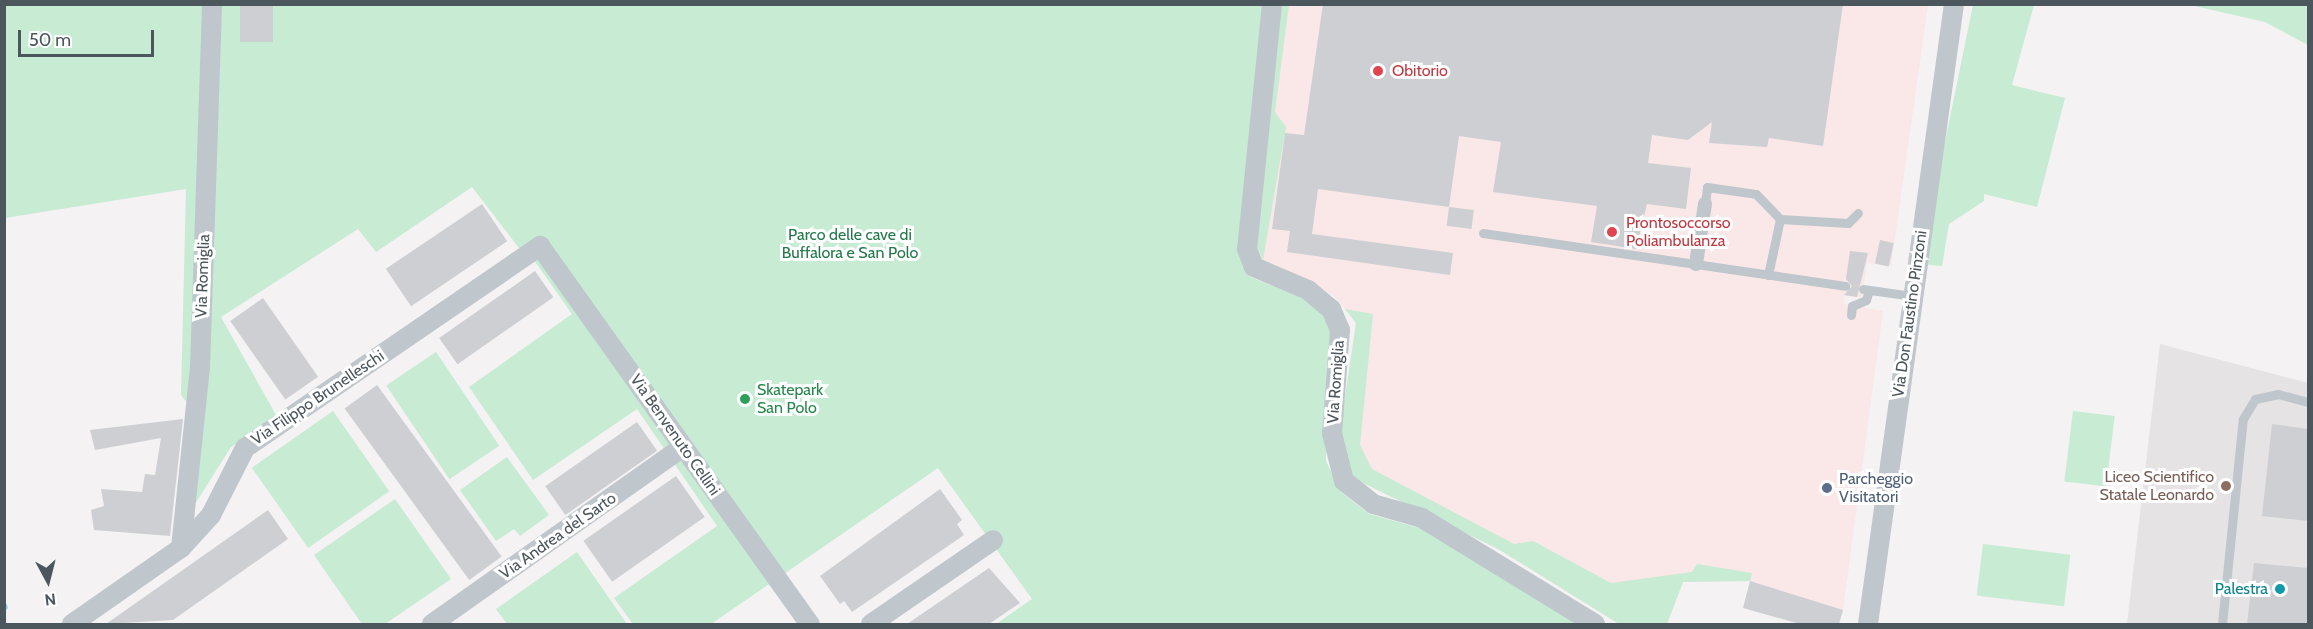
<!DOCTYPE html>
<style>
body{margin:0}
#map{position:relative;width:2313px;height:629px;overflow:hidden;background:#f4f2f2;font-family:Cabin,sans-serif}
div>[style]{position:absolute}
.education>*{inset:0;background:#e5e3e3}
.medical>*{inset:0;background:#f9e8e7}
.green>*{inset:0;background:#c7ebd3;transform-origin:0 0}
.stream>*{height:5px;margin:-2.5px;padding:0 2.5px;transform-origin:2.5px;border-radius:2.5px;background:#99d6e3}
.building>*{inset:0;background:#cdcfd3;transform-origin:0 0}
.service>*{height:9px;margin:-4.5px;padding:0 4.5px;transform-origin:4.5px;border-radius:4.5px;background:#bfc6cc}
.pedestrian>*{height:14px;margin:-7px;padding:0 7px;transform-origin:7px;border-radius:7px;background:#bfc6cc}
.minor>*{height:20px;margin:-10px;padding:0 10px;transform-origin:10px;border-radius:10px;background:#bfc6cc}
.dots>*{width:16px;height:16px;translate:-50% -50%;box-sizing:border-box;border:3px solid #fff;border-radius:50%}
span{translate:-50% -50%;white-space:nowrap;text-align:center;line-height:1.15;-webkit-text-stroke:6px #fff;paint-order:stroke}
.health-label{font-size:16px;color:#be3a42}
.left{translate:0 -50%;text-align:left}
.park-label{font-size:16px;color:#23784a}
.street-label{font-size:16px;color:#4c565d}
.leisure-label{font-size:16px;color:#27864d}
.education-label{font-size:16px;color:#785e54}
.right{translate:-100% -50%;text-align:right}
.service-label{font-size:16px;color:#4e5e75}
.culture-label{font-size:16px;color:#0d838f}
.frame{position:absolute;inset:0;border:6px solid #4c565d;pointer-events:none}
.north{position:absolute;left:18px;top:551px;width:60px;height:60px;-webkit-text-stroke:4px #fff;paint-order:stroke;rotate:173deg;font-size:16px;font-weight:700;line-height:24px;text-align:center;color:#4c565d}
.north::after{content:'';display:block;margin:auto;width:21px;height:27px;background:#4c565d;clip-path:polygon(50% 0,100% 100%,50% 72%,0 100%)}
.scale{position:absolute;left:18px;top:30px;width:136px;height:27px;box-sizing:border-box;border:3px solid #4c565d;border-top:0;padding-left:8px;font-size:18px;line-height:21px;white-space:nowrap;color:#4c565d;-webkit-text-stroke:4px #fff;paint-order:stroke}
</style>
<div id="map">
<div class="education">
<i style="clip-path:polygon(2160px 344px,2308px 383px,2308px 624px,2127px 624px)"></i>
</div>
<div class="medical">
<i style="clip-path:polygon(1280px 5px,1928px 5px,1891px 266px,1867px 263px,1862px 297px,1844px 296px,1844px 304px,1883px 311px,1843px 610px,1750px 581px,1683px 582px,1667px 624px,1619px 624px,1498px 549px,1355px 479px,1340px 431px,1356px 322px,1333px 295px,1258px 257px)"></i>
</div>
<div class="green">
<i style="clip-path:polygon(5px 5px,1265px 5px,1239px 253px,1250px 277px,1305px 299px,1322px 314px,1330px 331px,1326px 461px,1341px 492px,1369px 514px,1420px 528px,1583px 624px,996px 624px,1032px 599px,938px 468px,711px 624px,633px 624px,614px 598px,717px 526px,637px 409px,533px 480px,469px 387px,572px 314px,529px 253px,519px 248px,472px 187px,376px 252px,358px 229px,221px 317px,276px 415px,231px 447px,183px 523px,195px 413px,181px 395px,186px 189px,5px 218px)"></i>
<i style="clip-path:polygon(1280px 5px,1289px 5px,1275px 112px,1286px 127px,1263px 260px,1257px 248px)"></i>
<i style="clip-path:polygon(1973px 5px,2034px 5px,2012px 85px,2065px 98px,2037px 207px,1984px 194px,1984px 201px,1949px 224px,1942px 266px,1920px 264px)"></i>
<i style="clip-path:polygon(2190px 5px,2308px 5px,2308px 45px,2265px 22px)"></i>
<i style="clip-path:polygon(1345px 309px,1373px 314px,1360px 445px,1372px 469px,1514px 544px,1533px 541px,1611px 583px,1692px 572px,1697px 564px,1752px 573px,1750px 581px,1683px 582px,1667px 624px,1619px 624px,1498px 549px,1355px 479px,1346px 464px,1340px 431px,1356px 323px)"></i>
<i style="left:436px;top:352px;width:113px;height:60px;rotate:56deg"></i>
<i style="left:333px;top:411px;width:98px;height:99px;rotate:55deg"></i>
<i style="left:2073px;top:411px;width:42px;height:71px;rotate:7deg"></i>
<i style="clip-path:polygon(507px 457px,549px 515px,520px 536px,514px 529px,496px 541px,460px 490px)"></i>
<i style="clip-path:polygon(395px 499px,451px 579px,385px 624px,362px 624px,314px 555px)"></i>
<i style="left:1983px;top:544px;width:88px;height:52px;rotate:7deg"></i>
<i style="clip-path:polygon(577px 552px,627px 624px,507px 624px,496px 609px)"></i>
</div>
<div class="stream">
<i style="left:4px;top:605px;width:2px;rotate:63deg"></i>
</div>
<div class="building">
<i style="left:240px;top:4px;width:33px;height:38px"></i>
<i style="clip-path:polygon(1323px 4px,1843px 4px,1823px 146px,1769px 138px,1767px 147px,1709px 143px,1712px 122px,1688px 140px,1652px 135px,1648px 163px,1691px 168px,1686px 209px,1647px 204px,1636px 249px,1591px 242px,1597px 206px,1493px 192px,1501px 142px,1459px 136px,1449px 207px,1318px 189px,1312px 234px,1453px 253px,1450px 275px,1287px 252px,1290px 231px,1272px 229px,1285px 133px,1304px 135px)"></i>
<i style="left:482px;top:204px;width:45px;height:116px;rotate:56deg"></i>
<i style="left:1449px;top:207px;width:25px;height:19px;rotate:7deg"></i>
<i style="left:1880px;top:240px;width:14px;height:24px;rotate:12deg"></i>
<i style="clip-path:polygon(1850px 251px,1868px 253px,1857px 297px,1844px 295px,1852px 286px,1846px 279px)"></i>
<i style="left:535px;top:271px;width:32px;height:117px;rotate:55deg"></i>
<i style="left:263px;top:298px;width:96px;height:40px;rotate:55deg"></i>
<i style="left:377px;top:385px;width:212px;height:40px;rotate:54deg"></i>
<i style="clip-path:polygon(183px 419px,170px 536px,94px 530px,91px 510px,104px 506px,101px 489px,142px 492px,145px 474px,155px 475px,161px 438px,95px 450px,90px 430px)"></i>
<i style="left:637px;top:422px;width:35px;height:112px;rotate:55deg"></i>
<i style="clip-path:polygon(2272px 424px,2308px 429px,2308px 521px,2262px 516px)"></i>
<i style="left:676px;top:476px;width:50px;height:113px;rotate:55deg"></i>
<i style="clip-path:polygon(940px 489px,962px 520px,957px 524px,964px 535px,852px 612px,844px 601px,840px 604px,820px 576px)"></i>
<i style="clip-path:polygon(268px 510px,288px 539px,173px 620px,106px 624px)"></i>
<i style="clip-path:polygon(2254px 563px,2308px 568px,2308px 624px,2247px 624px)"></i>
<i style="clip-path:polygon(989px 568px,1020px 603px,989px 624px,907px 624px)"></i>
<i style="clip-path:polygon(1750px 581px,1843px 610px,1839px 624px,1800px 624px,1743px 608px)"></i>
</div>
<div class="service">
<i style="left:1705px;top:204px;width:17px;rotate:-83deg"></i>
<i style="left:1707px;top:187px;width:49px;rotate:8.1deg"></i>
<i style="left:1756px;top:194px;width:35px;rotate:46deg"></i>
<i style="left:1483px;top:233px;width:366px;rotate:8.3deg"></i>
<i style="left:1768px;top:275px;width:57px;rotate:-77.9deg"></i>
<i style="left:1780px;top:219px;width:68px;rotate:3.4deg"></i>
<i style="left:1848px;top:223px;width:14px;rotate:-45deg"></i>
<i style="left:1863px;top:289px;width:49px;rotate:8.1deg"></i>
<i style="left:1851px;top:315px;width:9px;rotate:-84deg"></i>
<i style="left:1852px;top:306px;width:15px;rotate:-23deg"></i>
<i style="left:1866px;top:300px;width:10px;rotate:-73deg"></i>
<i style="left:2222px;top:624px;width:206px;rotate:-84.2deg"></i>
<i style="left:2243px;top:419px;width:23px;rotate:-59deg"></i>
<i style="left:2255px;top:399px;width:24px;rotate:-12deg"></i>
<i style="left:2278px;top:394px;width:31px;rotate:15deg"></i>
</div>
<div class="pedestrian">
<i style="left:1696px;top:264px;width:61px;rotate:-81.5deg"></i>
</div>
<div class="minor">
<i style="left:1272px;top:4px;width:246px;rotate:95.8deg"></i>
<i style="left:1247px;top:249px;width:19px;rotate:69deg"></i>
<i style="left:1254px;top:267px;width:59px;rotate:23.1deg"></i>
<i style="left:1308px;top:290px;width:30px;rotate:40deg"></i>
<i style="left:1331px;top:309px;width:23px;rotate:67deg"></i>
<i style="left:1340px;top:330px;width:103px;rotate:94.4deg"></i>
<i style="left:1332px;top:433px;width:49px;rotate:76deg"></i>
<i style="left:1344px;top:481px;width:37px;rotate:38deg"></i>
<i style="left:1373px;top:504px;width:51px;rotate:15.9deg"></i>
<i style="left:1422px;top:518px;width:203px;rotate:31.5deg"></i>
<i style="left:181px;top:548px;width:181px;rotate:-84deg"></i>
<i style="left:200px;top:368px;width:364px;rotate:-88.1deg"></i>
<i style="left:72px;top:624px;width:133px;rotate:-34.9deg"></i>
<i style="left:181px;top:548px;width:45px;rotate:-47.7deg"></i>
<i style="left:211px;top:515px;width:75px;rotate:-63.1deg"></i>
<i style="left:245px;top:448px;width:358px;rotate:-34.4deg"></i>
<i style="left:540px;top:246px;width:465px;rotate:54.5deg"></i>
<i style="left:432px;top:624px;width:307px;rotate:-35.2deg"></i>
<i style="left:871px;top:624px;width:148px;rotate:-34.5deg"></i>
<i style="left:1868px;top:624px;width:626px;rotate:-82.1deg"></i>
</div>
<div class="dots">
<i style="left:1378px;top:71px;background:#e0444e"></i>
<i style="left:1612px;top:232px;background:#e0444e"></i>
<i style="left:745px;top:399px;background:#2e9e5b"></i>
<i style="left:2226px;top:486px;background:#8d6e63"></i>
<i style="left:1827px;top:488px;background:#5c6f8a"></i>
<i style="left:2280px;top:589px;background:#0f9aa8"></i>
</div>
<div class="health-label">
<span class="left" style="left:1392px;top:71px">Obitorio</span>
<span class="left" style="left:1626px;top:232px">Prontosoccorso<br>Poliambulanza</span>
</div>
<div class="park-label">
<span style="left:850px;top:244px">Parco delle cave di<br>Buffalora e San Polo</span>
</div>
<div class="street-label">
<span style="left:203px;top:276px;rotate:-88deg">Via Romiglia</span>
<span style="left:1910px;top:314px;rotate:-82deg">Via Don Faustino Pinzoni</span>
<span style="left:1336px;top:382px;rotate:-86deg">Via Romiglia</span>
<span style="left:318px;top:398px;rotate:-34deg">Via Filippo Brunelleschi</span>
<span style="left:675px;top:435px;rotate:55deg">Via Benvenuto Cellini</span>
<span style="left:558px;top:536px;rotate:-35deg">Via Andrea del Sarto</span>
</div>
<div class="leisure-label">
<span class="left" style="left:757px;top:399px">Skatepark<br>San Polo</span>
</div>
<div class="education-label">
<span class="right" style="left:2214px;top:486px">Liceo Scientifico<br>Statale Leonardo</span>
</div>
<div class="service-label">
<span class="left" style="left:1839px;top:488px">Parcheggio<br>Visitatori</span>
</div>
<div class="culture-label">
<span class="right" style="left:2268px;top:589px">Palestra</span>
</div>
<div class="frame"></div>
<div class="north">N</div>
<div class="scale">50 m</div>
</div>
